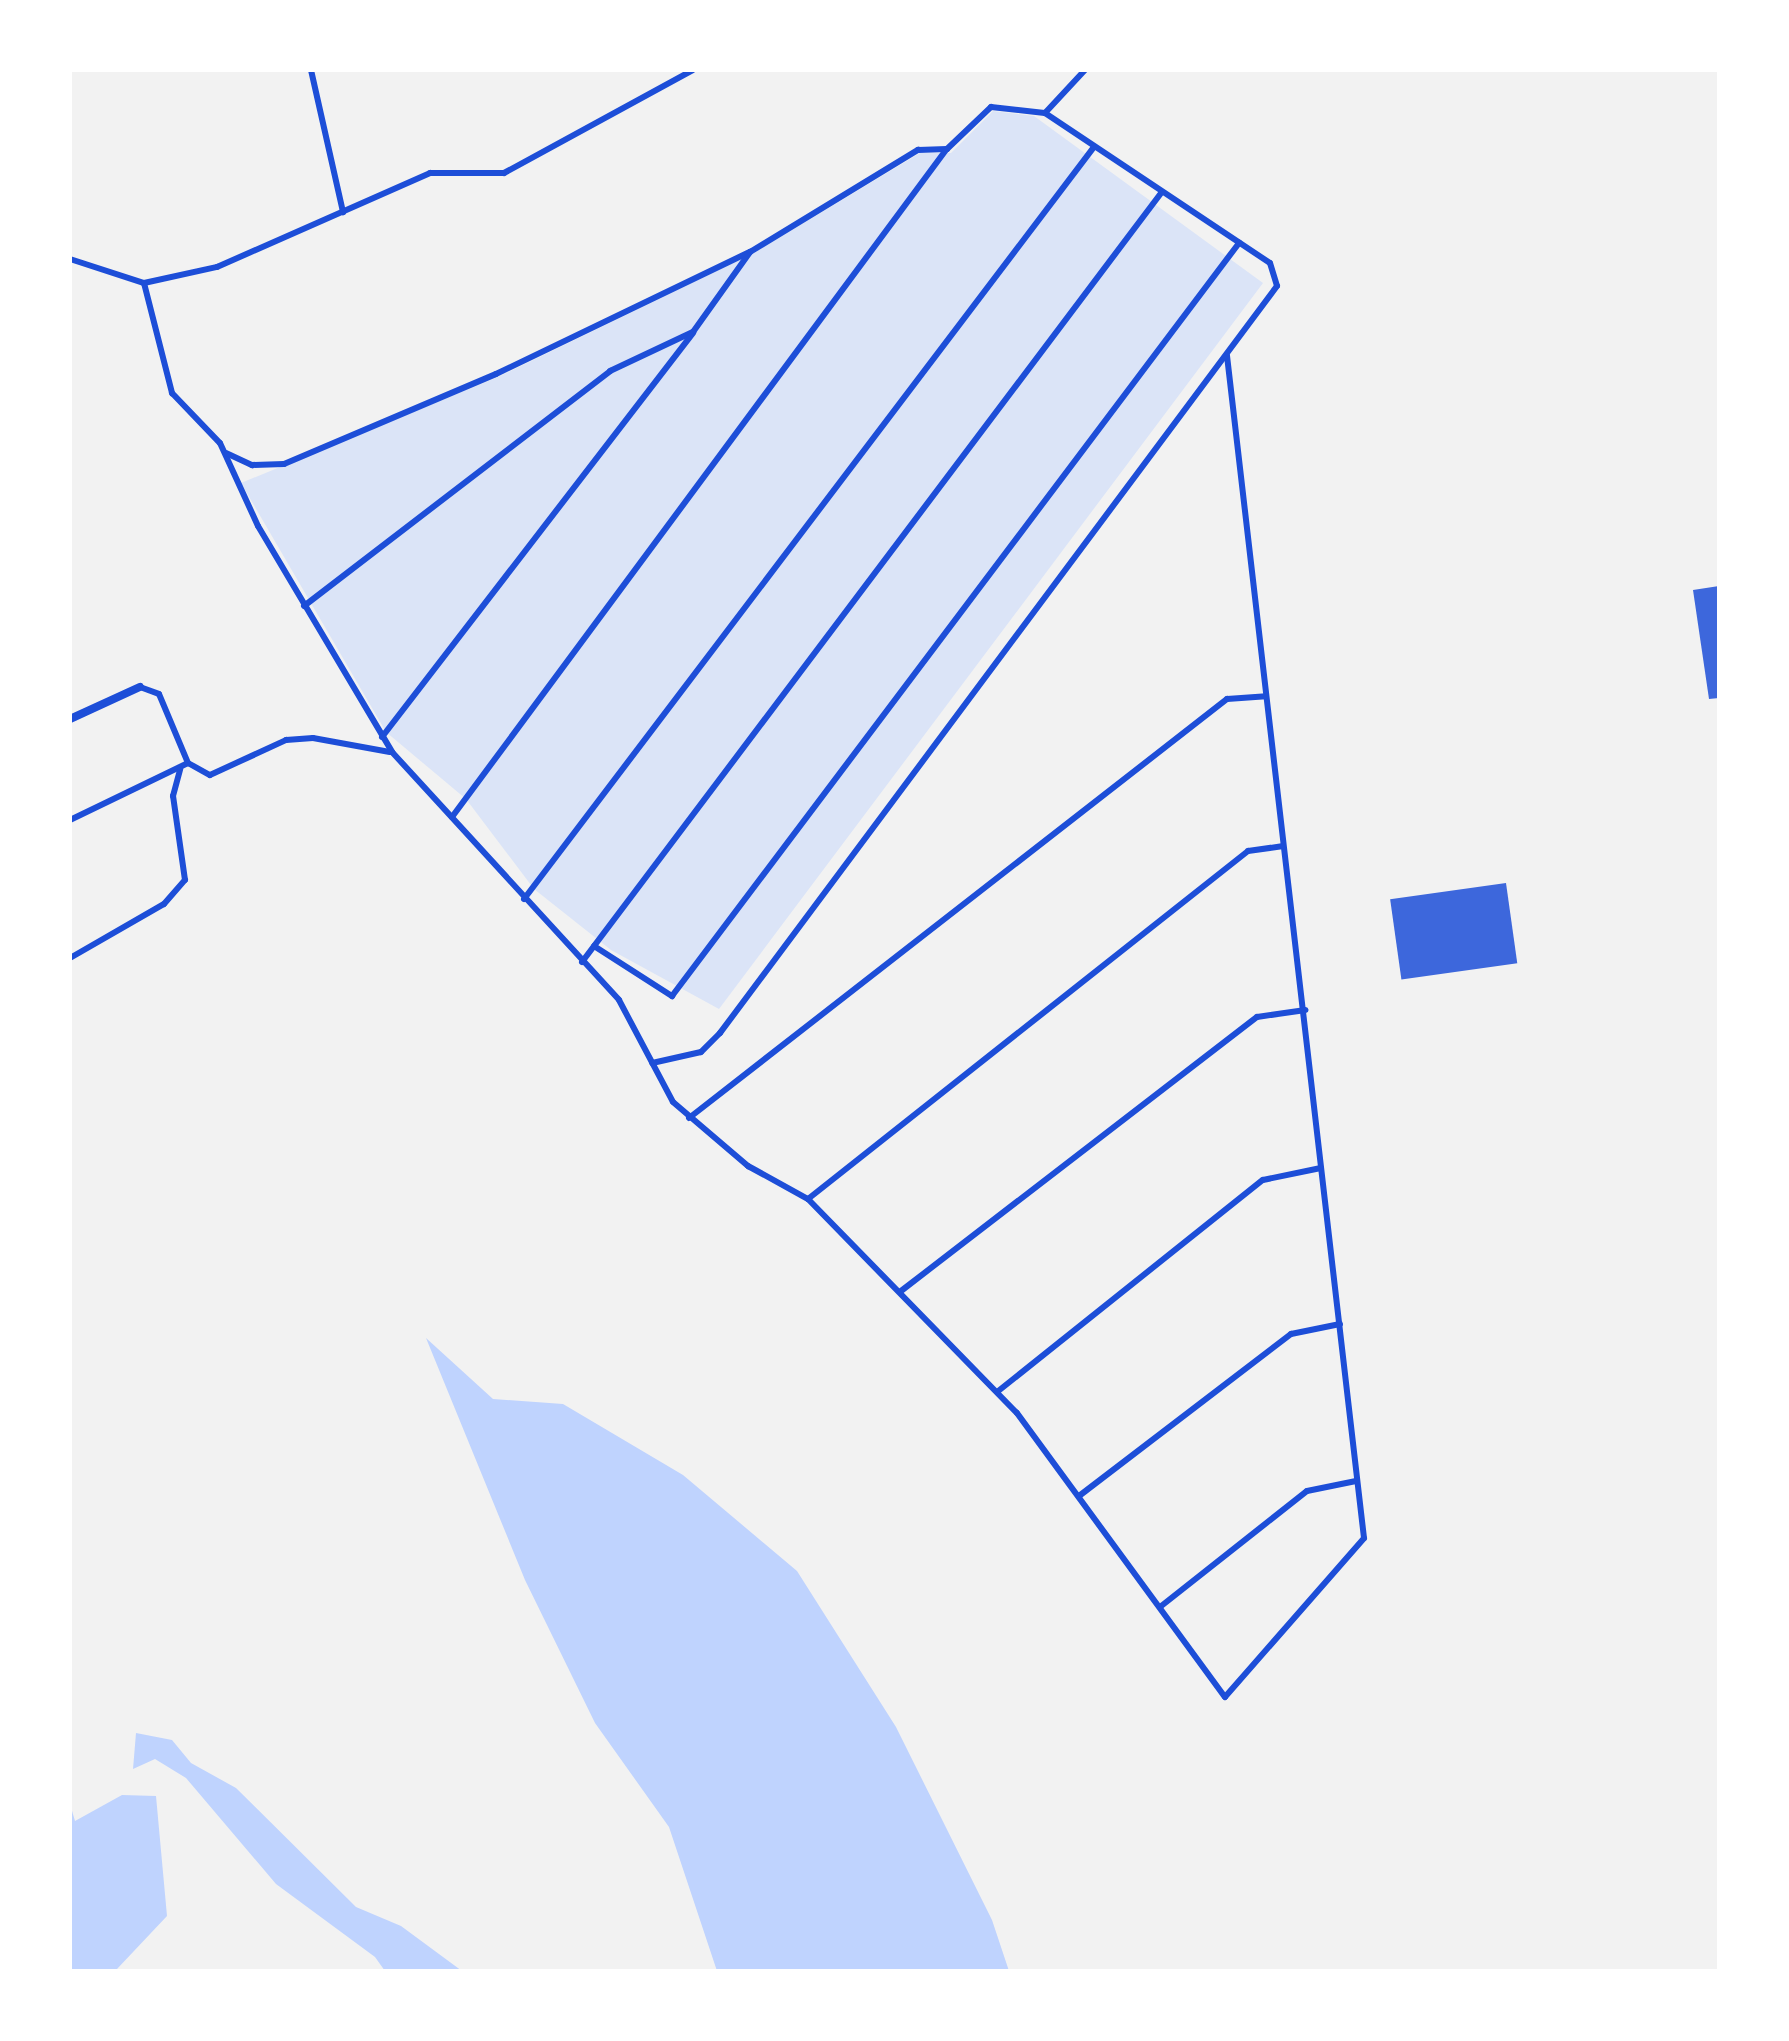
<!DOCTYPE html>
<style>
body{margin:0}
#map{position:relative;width:1789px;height:2041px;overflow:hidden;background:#f2f2f2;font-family:"Exo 2",sans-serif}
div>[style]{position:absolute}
.green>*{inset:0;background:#dbe4f7}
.water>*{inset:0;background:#bfd3fe}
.building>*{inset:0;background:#3d67dc;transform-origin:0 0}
.minor>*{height:6px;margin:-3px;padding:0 3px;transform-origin:3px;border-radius:3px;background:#1d4ed8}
.tertiary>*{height:8px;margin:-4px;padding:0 4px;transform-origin:4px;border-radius:4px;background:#1d4ed8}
span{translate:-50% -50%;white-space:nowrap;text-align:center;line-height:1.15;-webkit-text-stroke:9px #fff;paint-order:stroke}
.frame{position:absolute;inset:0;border:72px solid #fff;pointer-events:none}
</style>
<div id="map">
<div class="green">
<i style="clip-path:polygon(993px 111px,1034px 116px,1263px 283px,719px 1009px,611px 950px,534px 889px,466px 799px,386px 732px,241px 483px,498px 377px,754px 253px,920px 153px,951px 153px)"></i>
</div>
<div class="water">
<i style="clip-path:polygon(426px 1338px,493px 1399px,563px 1404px,683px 1475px,797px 1571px,896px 1727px,992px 1920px,1009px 1971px,717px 1971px,669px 1827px,595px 1723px,525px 1580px)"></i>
<i style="clip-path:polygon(136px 1733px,172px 1740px,191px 1763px,236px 1788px,356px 1907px,401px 1926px,462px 1971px,385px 1971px,375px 1957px,276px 1884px,186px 1778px,155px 1759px,133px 1769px)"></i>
<i style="clip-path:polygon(122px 1795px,156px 1796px,167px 1916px,117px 1969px,70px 1971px,70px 1804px,75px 1821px)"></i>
</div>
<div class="building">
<i style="clip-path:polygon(1719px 586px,1719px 698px,1709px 699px,1693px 590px)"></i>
<i style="left:1506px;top:883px;width:81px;height:117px;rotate:82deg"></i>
</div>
<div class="minor">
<i style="left:311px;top:70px;width:146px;rotate:77.3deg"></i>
<i style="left:1045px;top:113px;width:59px;rotate:-47.1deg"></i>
<i style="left:70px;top:259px;width:78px;rotate:18deg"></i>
<i style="left:144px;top:283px;width:75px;rotate:-12.4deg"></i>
<i style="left:217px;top:267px;width:233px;rotate:-23.8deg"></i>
<i style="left:430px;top:173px;width:74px"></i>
<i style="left:504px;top:173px;width:215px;rotate:-28.6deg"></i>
<i style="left:144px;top:283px;width:114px;rotate:75.7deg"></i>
<i style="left:172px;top:393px;width:69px;rotate:46.2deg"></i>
<i style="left:220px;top:443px;width:91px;rotate:65.4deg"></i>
<i style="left:258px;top:526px;width:263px;rotate:59.3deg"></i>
<i style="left:392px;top:752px;width:336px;rotate:47.5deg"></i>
<i style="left:619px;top:1000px;width:115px;rotate:62.1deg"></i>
<i style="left:673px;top:1102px;width:99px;rotate:40.5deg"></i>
<i style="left:748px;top:1166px;width:68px;rotate:28.8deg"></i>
<i style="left:808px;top:1199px;width:299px;rotate:45.7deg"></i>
<i style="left:1017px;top:1413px;width:352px;rotate:53.8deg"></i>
<i style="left:1225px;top:1697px;width:211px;rotate:-48.8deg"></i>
<i style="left:1364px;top:1538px;width:1191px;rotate:-96.61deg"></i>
<i style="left:226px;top:453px;width:29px;rotate:25deg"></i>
<i style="left:252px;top:465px;width:32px;rotate:-2deg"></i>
<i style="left:284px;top:464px;width:230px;rotate:-23deg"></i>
<i style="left:496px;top:374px;width:282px;rotate:-25.7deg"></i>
<i style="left:304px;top:606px;width:386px;rotate:-37.5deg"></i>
<i style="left:610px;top:371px;width:92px;rotate:-25.2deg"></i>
<i style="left:693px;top:332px;width:98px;rotate:-54.5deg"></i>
<i style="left:750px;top:252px;width:197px;rotate:-31.3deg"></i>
<i style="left:918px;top:150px;width:29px;rotate:-2deg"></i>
<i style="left:947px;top:149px;width:61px;rotate:-43.7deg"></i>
<i style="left:991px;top:107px;width:54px;rotate:6.3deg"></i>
<i style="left:1045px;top:113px;width:270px;rotate:33.7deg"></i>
<i style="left:1270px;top:263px;width:24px;rotate:73deg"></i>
<i style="left:1277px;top:286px;width:932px;rotate:126.71deg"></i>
<i style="left:720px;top:1033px;width:27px;rotate:135deg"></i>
<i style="left:701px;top:1052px;width:50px;rotate:167.3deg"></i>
<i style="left:140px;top:687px;width:20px;rotate:20deg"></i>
<i style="left:159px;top:694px;width:75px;rotate:67.2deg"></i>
<i style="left:188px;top:763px;width:25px;rotate:29deg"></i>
<i style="left:210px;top:775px;width:84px;rotate:-24.7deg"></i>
<i style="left:286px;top:740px;width:27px;rotate:-4deg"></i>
<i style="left:313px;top:738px;width:78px;rotate:10.3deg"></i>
<i style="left:382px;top:737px;width:510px;rotate:-52.41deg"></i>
<i style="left:452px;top:817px;width:830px;rotate:-53.48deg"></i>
<i style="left:70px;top:820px;width:131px;rotate:-25.8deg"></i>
<i style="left:524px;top:899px;width:944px;rotate:-52.84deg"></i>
<i style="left:594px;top:946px;width:93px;rotate:32.7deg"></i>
<i style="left:672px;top:996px;width:943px;rotate:-53.02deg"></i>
<i style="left:70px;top:958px;width:108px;rotate:-29.9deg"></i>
<i style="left:164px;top:904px;width:32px;rotate:-49deg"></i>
<i style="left:185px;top:880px;width:85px;rotate:-98.1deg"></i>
<i style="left:173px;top:796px;width:28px;rotate:-75deg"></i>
<i style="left:582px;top:962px;width:963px;rotate:-53.02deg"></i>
<i style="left:689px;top:1118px;width:682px;rotate:-37.91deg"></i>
<i style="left:1227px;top:699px;width:39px;rotate:-4deg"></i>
<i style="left:808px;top:1199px;width:561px;rotate:-38.34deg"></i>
<i style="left:1248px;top:851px;width:34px;rotate:-8deg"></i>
<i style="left:901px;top:1291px;width:449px;rotate:-37.6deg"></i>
<i style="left:1257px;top:1017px;width:49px;rotate:-8.3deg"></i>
<i style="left:997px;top:1392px;width:340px;rotate:-38.6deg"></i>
<i style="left:1263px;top:1180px;width:59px;rotate:-11.7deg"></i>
<i style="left:1079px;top:1496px;width:267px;rotate:-37.4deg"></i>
<i style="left:1291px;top:1334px;width:50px;rotate:-11.5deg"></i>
<i style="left:1160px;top:1607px;width:187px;rotate:-38.3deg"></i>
<i style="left:1307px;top:1491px;width:50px;rotate:-11.5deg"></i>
</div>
<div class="tertiary">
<i style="left:70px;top:719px;width:77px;rotate:-24.6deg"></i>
</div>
<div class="frame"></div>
</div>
